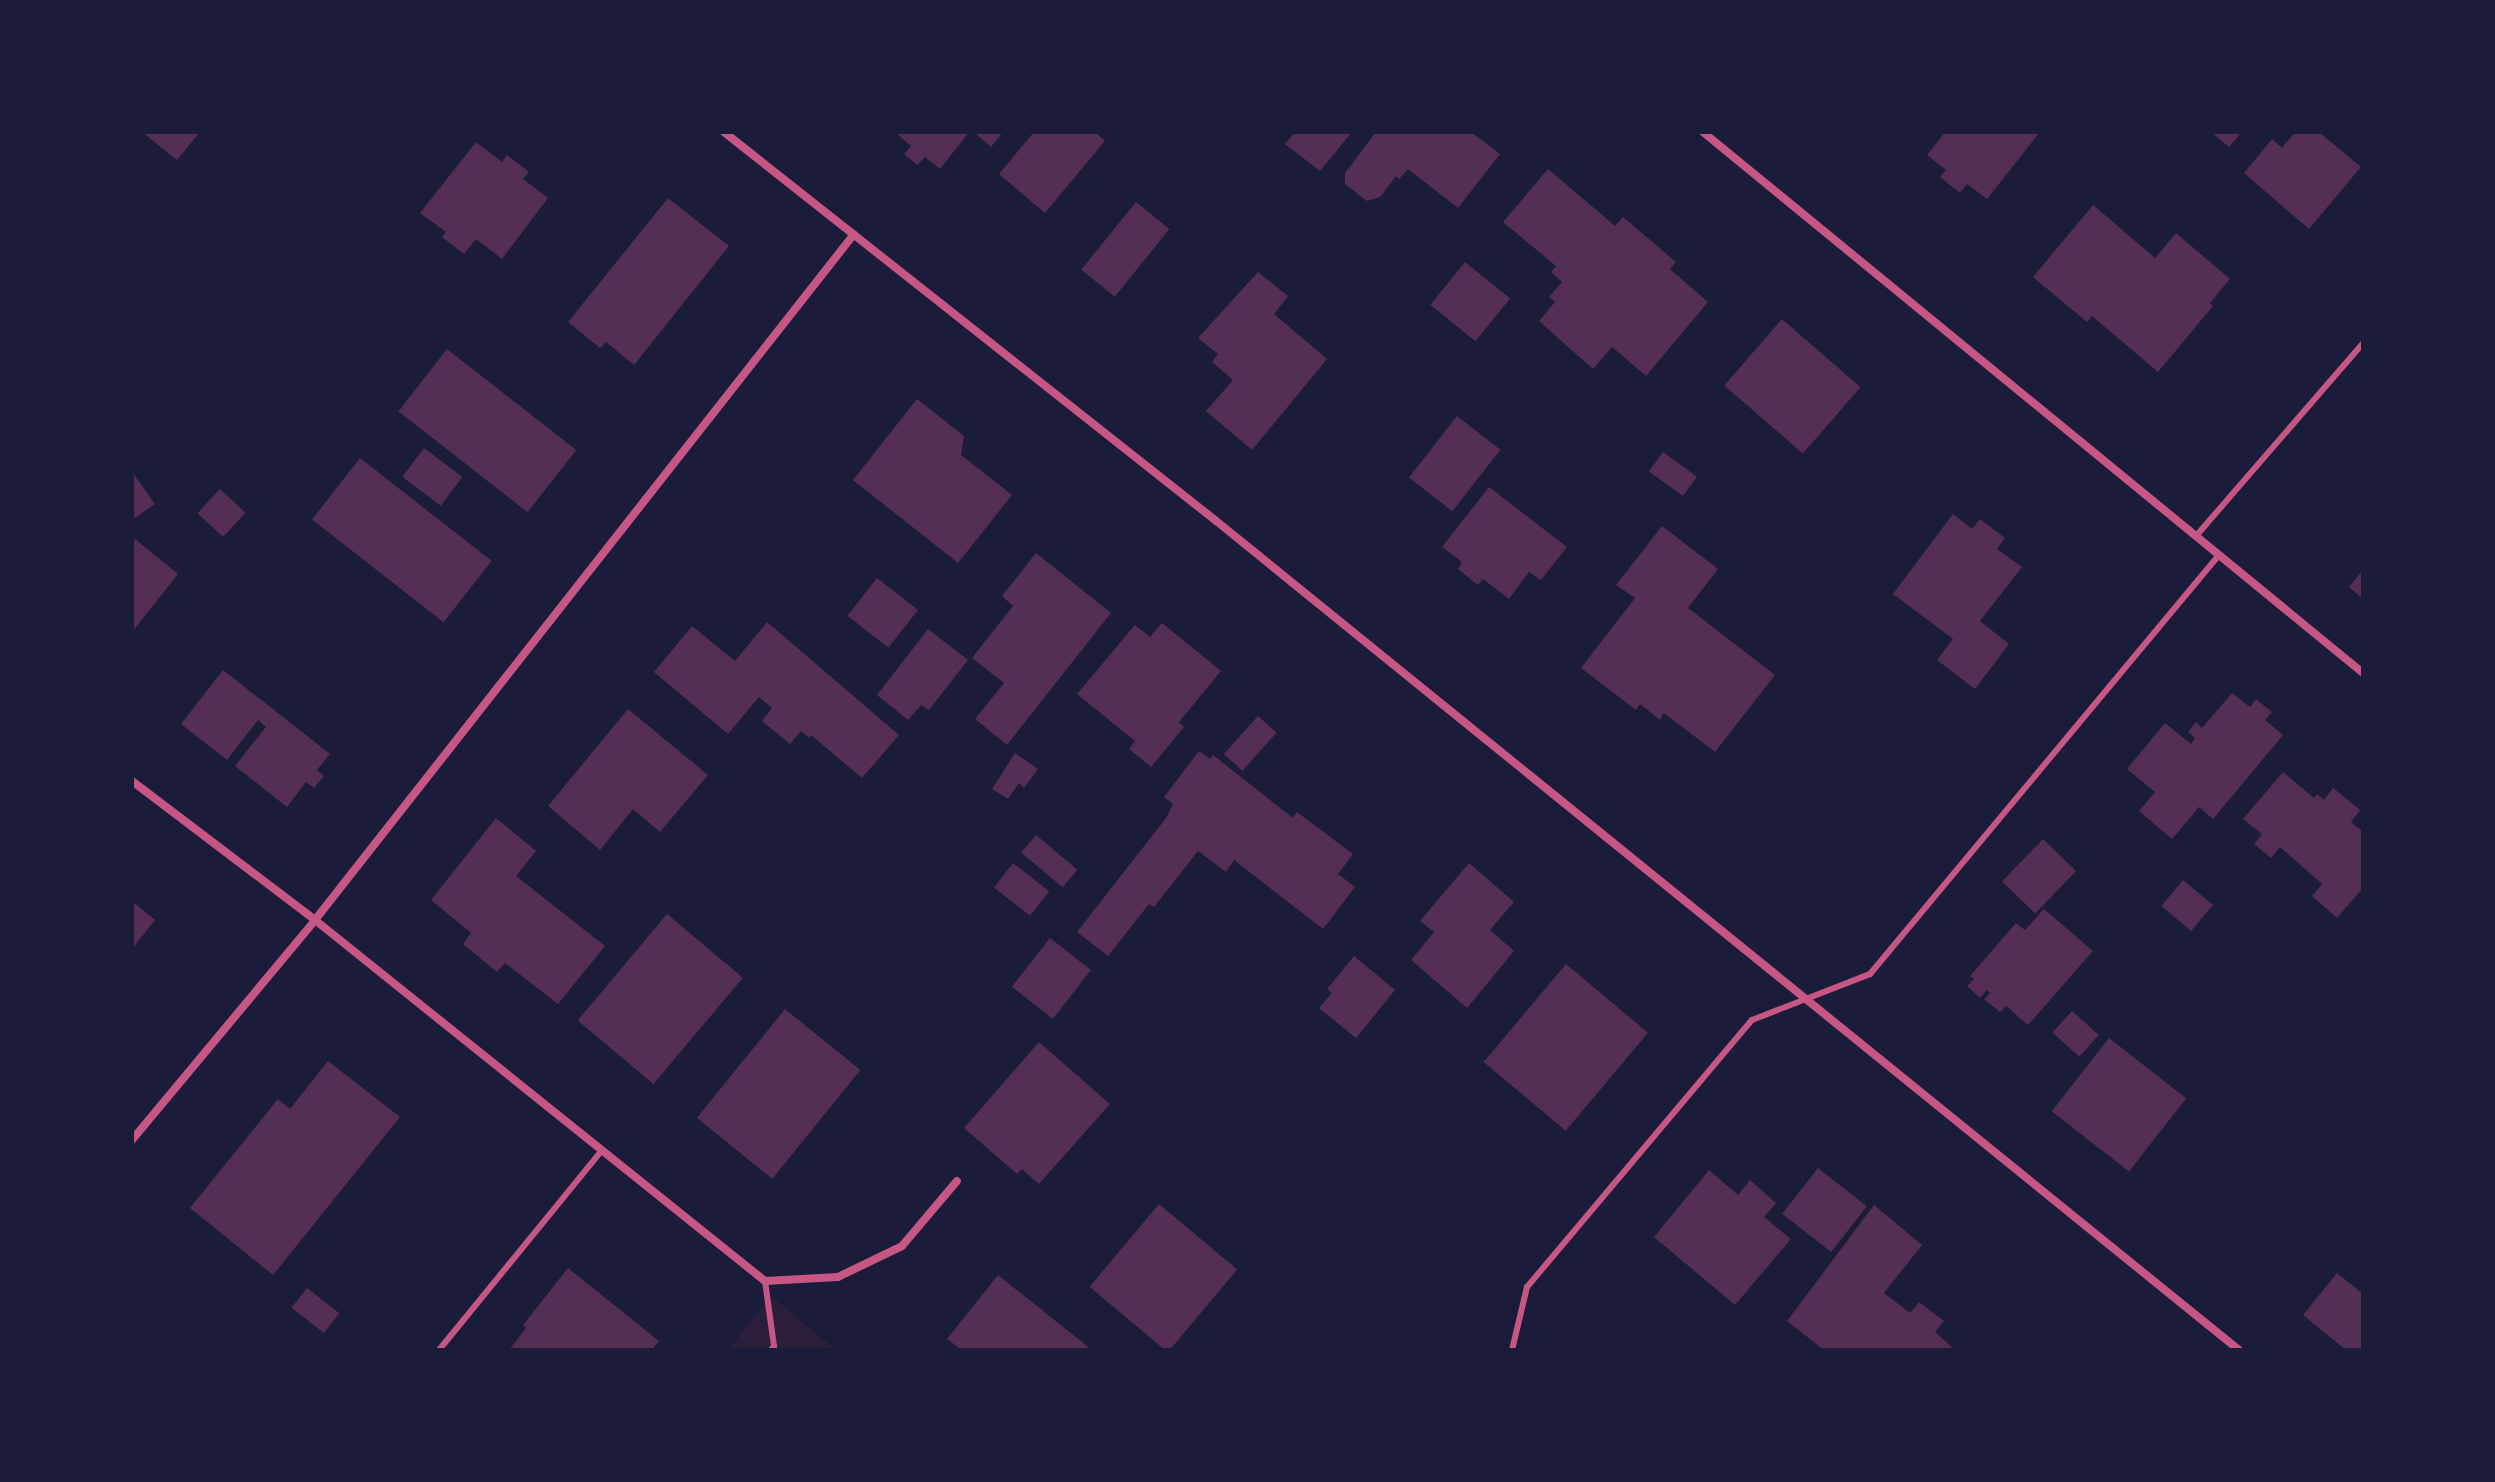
<!DOCTYPE html>
<style>
body{margin:0}
#map{position:relative;width:2495px;height:1482px;overflow:hidden;background:#1b1b3a;font-family:Merriweather,serif}
div>[style]{position:absolute}
.green>*{inset:0;background:#2a1e3b}
.building>*{inset:0;background:#542f53;transform-origin:0 0}
.service>*{height:6px;margin:-3px;padding:0 3px;transform-origin:3px;border-radius:3px;background:#c65784}
.minor>*{height:8px;margin:-4px;padding:0 4px;transform-origin:4px;border-radius:4px;background:#c65784}
span{translate:-50% -50%;white-space:nowrap;text-align:center;line-height:1.15;-webkit-text-stroke:8px #1b1b3a;paint-order:stroke}
.frame{position:absolute;inset:0;border:134px solid #1b1b3a;pointer-events:none}
</style>
<div id="map">
<div class="green">
<i style="clip-path:polygon(771px 1296px,836px 1350px,728px 1350px)"></i>
</div>
<div class="building">
<i style="clip-path:polygon(142px 132px,200px 132px,177px 160px)"></i>
<i style="clip-path:polygon(899px 132px,969px 132px,940px 169px,925px 157px,917px 165px,904px 154px,911px 146px,897px 134px)"></i>
<i style="clip-path:polygon(974px 132px,1003px 132px,991px 147px)"></i>
<i style="clip-path:polygon(1034px 132px,1095px 132px,1105px 141px,1045px 213px,999px 174px)"></i>
<i style="clip-path:polygon(1295px 132px,1352px 132px,1320px 171px,1285px 144px)"></i>
<i style="clip-path:polygon(1376px 132px,1471px 132px,1500px 154px,1458px 208px,1408px 169px,1399px 179px,1396px 176px,1380px 197px,1367px 201px,1345px 184px,1345px 173px)"></i>
<i style="clip-path:polygon(1939px 132px,2040px 132px,1987px 199px,1967px 184px,1960px 193px,1940px 177px,1946px 170px,1927px 155px,1943px 135px)"></i>
<i style="clip-path:polygon(2211px 132px,2242px 132px,2229px 147px)"></i>
<i style="clip-path:polygon(2295px 132px,2319px 132px,2361px 167px,2309px 229px,2244px 173px,2272px 139px,2282px 148px)"></i>
<i style="clip-path:polygon(476px 142px,502px 162px,507px 155px,529px 172px,523px 179px,548px 198px,502px 259px,476px 239px,464px 254px,442px 237px,446px 232px,420px 213px)"></i>
<i style="clip-path:polygon(1548px 169px,1615px 226px,1623px 217px,1676px 262px,1670px 269px,1708px 302px,1646px 376px,1612px 347px,1593px 369px,1539px 321px,1555px 302px,1549px 297px,1562px 282px,1551px 272px,1556px 266px,1503px 222px)"></i>
<i style="clip-path:polygon(668px 198px,729px 246px,634px 365px,606px 342px,600px 348px,568px 322px)"></i>
<i style="left:1136px;top:202px;width:43px;height:87px;rotate:39deg"></i>
<i style="clip-path:polygon(2093px 205px,2155px 258px,2176px 233px,2230px 279px,2210px 303px,2213px 306px,2158px 372px,2092px 316px,2087px 322px,2033px 277px)"></i>
<i style="left:1465px;top:262px;width:58px;height:55px;rotate:39deg"></i>
<i style="clip-path:polygon(1258px 272px,1288px 296px,1274px 314px,1327px 359px,1252px 450px,1206px 411px,1233px 380px,1212px 362px,1218px 354px,1198px 338px)"></i>
<i style="left:1782px;top:319px;width:104px;height:88px;rotate:41deg"></i>
<i style="left:447px;top:349px;width:164px;height:79px;rotate:38deg"></i>
<i style="clip-path:polygon(917px 399px,964px 436px,961px 455px,1012px 495px,958px 563px,853px 480px)"></i>
<i style="left:1457px;top:416px;width:55px;height:78px;rotate:38deg"></i>
<i style="left:424px;top:448px;width:48px;height:36px;rotate:37deg"></i>
<i style="left:1663px;top:452px;width:42px;height:24px;rotate:36deg"></i>
<i style="left:360px;top:458px;width:167px;height:78px;rotate:38deg"></i>
<i style="clip-path:polygon(132px 472px,155px 504px,132px 520px)"></i>
<i style="clip-path:polygon(1489px 487px,1567px 547px,1541px 580px,1529px 572px,1509px 599px,1483px 579px,1478px 585px,1458px 569px,1462px 562px,1442px 547px)"></i>
<i style="left:220px;top:489px;width:35px;height:33px;rotate:43deg"></i>
<i style="clip-path:polygon(1953px 514px,1972px 529px,1980px 519px,2005px 538px,1997px 549px,2022px 567px,1980px 621px,2009px 644px,1975px 689px,1937px 660px,1953px 639px,1893px 594px)"></i>
<i style="clip-path:polygon(1662px 526px,1718px 569px,1688px 608px,1775px 675px,1715px 752px,1664px 713px,1660px 720px,1640px 704px,1636px 710px,1581px 668px,1635px 598px,1616px 585px)"></i>
<i style="clip-path:polygon(135px 539px,178px 574px,132px 632px,132px 542px)"></i>
<i style="clip-path:polygon(1036px 553px,1111px 613px,1007px 745px,975px 719px,1004px 683px,972px 658px,1013px 606px,1002px 596px)"></i>
<i style="clip-path:polygon(2363px 570px,2363px 599px,2349px 587px)"></i>
<i style="left:877px;top:578px;width:52px;height:48px;rotate:38deg"></i>
<i style="clip-path:polygon(767px 622px,899px 735px,862px 778px,811px 735px,809px 738px,801px 731px,790px 744px,762px 721px,772px 708px,759px 697px,728px 734px,654px 672px,692px 626px,735px 661px)"></i>
<i style="clip-path:polygon(1162px 623px,1221px 671px,1179px 722px,1184px 727px,1151px 767px,1129px 749px,1135px 741px,1077px 694px,1135px 625px,1150px 637px)"></i>
<i style="clip-path:polygon(928px 629px,968px 660px,929px 710px,921px 705px,908px 720px,877px 695px)"></i>
<i style="clip-path:polygon(223px 670px,330px 754px,317px 770px,324px 776px,314px 788px,306px 782px,287px 807px,235px 766px,266px 727px,258px 720px,227px 760px,181px 724px)"></i>
<i style="clip-path:polygon(2232px 693px,2250px 707px,2256px 699px,2272px 712px,2265px 720px,2283px 735px,2213px 819px,2199px 807px,2172px 839px,2139px 811px,2155px 792px,2127px 769px,2165px 723px,2191px 744px,2195px 738px,2188px 732px,2196px 722px,2202px 728px)"></i>
<i style="clip-path:polygon(628px 709px,708px 775px,660px 832px,633px 809px,600px 850px,548px 806px)"></i>
<i style="left:1258px;top:716px;width:25px;height:51px;rotate:42deg"></i>
<i style="clip-path:polygon(1199px 751px,1210px 759px,1213px 755px,1293px 818px,1297px 812px,1353px 854px,1338px 874px,1355px 887px,1323px 929px,1234px 860px,1226px 872px,1198px 851px,1154px 907px,1149px 904px,1108px 956px,1077px 932px,1166px 818px,1173px 804px,1164px 797px)"></i>
<i style="clip-path:polygon(1015px 753px,1038px 769px,1024px 788px,1019px 783px,1008px 799px,992px 789px)"></i>
<i style="clip-path:polygon(2283px 772px,2314px 798px,2317px 794px,2324px 800px,2333px 788px,2360px 810px,2351px 822px,2363px 832px,2363px 888px,2337px 918px,2312px 896px,2322px 884px,2280px 847px,2271px 858px,2254px 844px,2262px 834px,2243px 819px)"></i>
<i style="clip-path:polygon(496px 818px,536px 851px,516px 876px,605px 946px,558px 1004px,505px 963px,497px 972px,463px 944px,471px 933px,431px 900px)"></i>
<i style="left:1036px;top:835px;width:54px;height:23px;rotate:40deg"></i>
<i style="left:2043px;top:839px;width:46px;height:59px;rotate:44deg"></i>
<i style="left:1013px;top:863px;width:46px;height:31px;rotate:38deg"></i>
<i style="clip-path:polygon(1469px 863px,1514px 902px,1490px 930px,1514px 951px,1467px 1008px,1411px 960px,1434px 932px,1420px 921px)"></i>
<i style="left:2183px;top:880px;width:39px;height:34px;rotate:40deg"></i>
<i style="clip-path:polygon(132px 901px,155px 920px,132px 949px)"></i>
<i style="clip-path:polygon(2044px 909px,2093px 951px,2028px 1025px,2006px 1006px,2000px 1012px,1984px 999px,1990px 993px,1987px 990px,1980px 998px,1967px 986px,1974px 979px,1970px 976px,2016px 923px,2025px 930px)"></i>
<i style="left:667px;top:914px;width:99px;height:139px;rotate:40deg"></i>
<i style="left:1050px;top:938px;width:52px;height:62px;rotate:38deg"></i>
<i style="clip-path:polygon(1354px 956px,1395px 990px,1356px 1038px,1319px 1008px,1332px 993px,1327px 989px)"></i>
<i style="left:1566px;top:964px;width:107px;height:128px;rotate:40deg"></i>
<i style="left:785px;top:1009px;width:97px;height:140px;rotate:39deg"></i>
<i style="left:2072px;top:1011px;width:36px;height:29px;rotate:42deg"></i>
<i style="left:2109px;top:1038px;width:98px;height:93px;rotate:38deg"></i>
<i style="clip-path:polygon(1039px 1042px,1110px 1104px,1039px 1184px,1022px 1169px,1017px 1174px,964px 1128px)"></i>
<i style="clip-path:polygon(328px 1061px,400px 1117px,273px 1275px,190px 1208px,278px 1099px,290px 1109px)"></i>
<i style="left:1818px;top:1168px;width:62px;height:58px;rotate:38deg"></i>
<i style="clip-path:polygon(1709px 1170px,1738px 1195px,1750px 1180px,1776px 1203px,1764px 1217px,1791px 1239px,1735px 1305px,1654px 1237px)"></i>
<i style="left:1159px;top:1204px;width:102px;height:108px;rotate:40deg"></i>
<i style="clip-path:polygon(1874px 1205px,1922px 1245px,1884px 1293px,1910px 1313px,1919px 1302px,1944px 1321px,1935px 1332px,1955px 1350px,1824px 1350px,1787px 1321px)"></i>
<i style="clip-path:polygon(568px 1268px,659px 1341px,652px 1350px,509px 1350px,526px 1328px,523px 1325px)"></i>
<i style="clip-path:polygon(2337px 1273px,2363px 1294px,2363px 1350px,2346px 1350px,2303px 1315px)"></i>
<i style="clip-path:polygon(998px 1275px,1092px 1350px,962px 1350px,947px 1339px)"></i>
<i style="left:307px;top:1288px;width:41px;height:25px;rotate:38deg"></i>
</div>
<div class="service">
<i style="left:2196px;top:536px;width:255px;rotate:-49.1deg"></i>
<i style="left:765px;top:1281px;width:66px;rotate:82.1deg"></i>
<i style="left:774px;top:1346px;width:5px;rotate:127deg"></i>
<i style="left:439px;top:1350px;width:258px;rotate:-50.8deg"></i>
<i style="left:1512px;top:1350px;width:65px;rotate:-76.6deg"></i>
<i style="left:1527px;top:1287px;width:349px;rotate:-49.9deg"></i>
<i style="left:1752px;top:1020px;width:127px;rotate:-21.3deg"></i>
<i style="left:1870px;top:974px;width:545px;rotate:-50.21deg"></i>
</div>
<div class="minor">
<i style="left:724px;top:132px;width:626px;rotate:38.32deg"></i>
<i style="left:1215px;top:520px;width:1318px;rotate:39.03deg"></i>
<i style="left:1703px;top:132px;width:853px;rotate:39.34deg"></i>
<i style="left:132px;top:781px;width:230px;rotate:37.2deg"></i>
<i style="left:315px;top:920px;width:577px;rotate:38.74deg"></i>
<i style="left:765px;top:1281px;width:73px;rotate:-3.1deg"></i>
<i style="left:838px;top:1277px;width:71px;rotate:-25.8deg"></i>
<i style="left:902px;top:1246px;width:85px;rotate:-49.8deg"></i>
<i style="left:132px;top:1140px;width:286px;rotate:-50.2deg"></i>
<i style="left:315px;top:920px;width:872px;rotate:-51.84deg"></i>
</div>
<div class="frame"></div>
</div>
